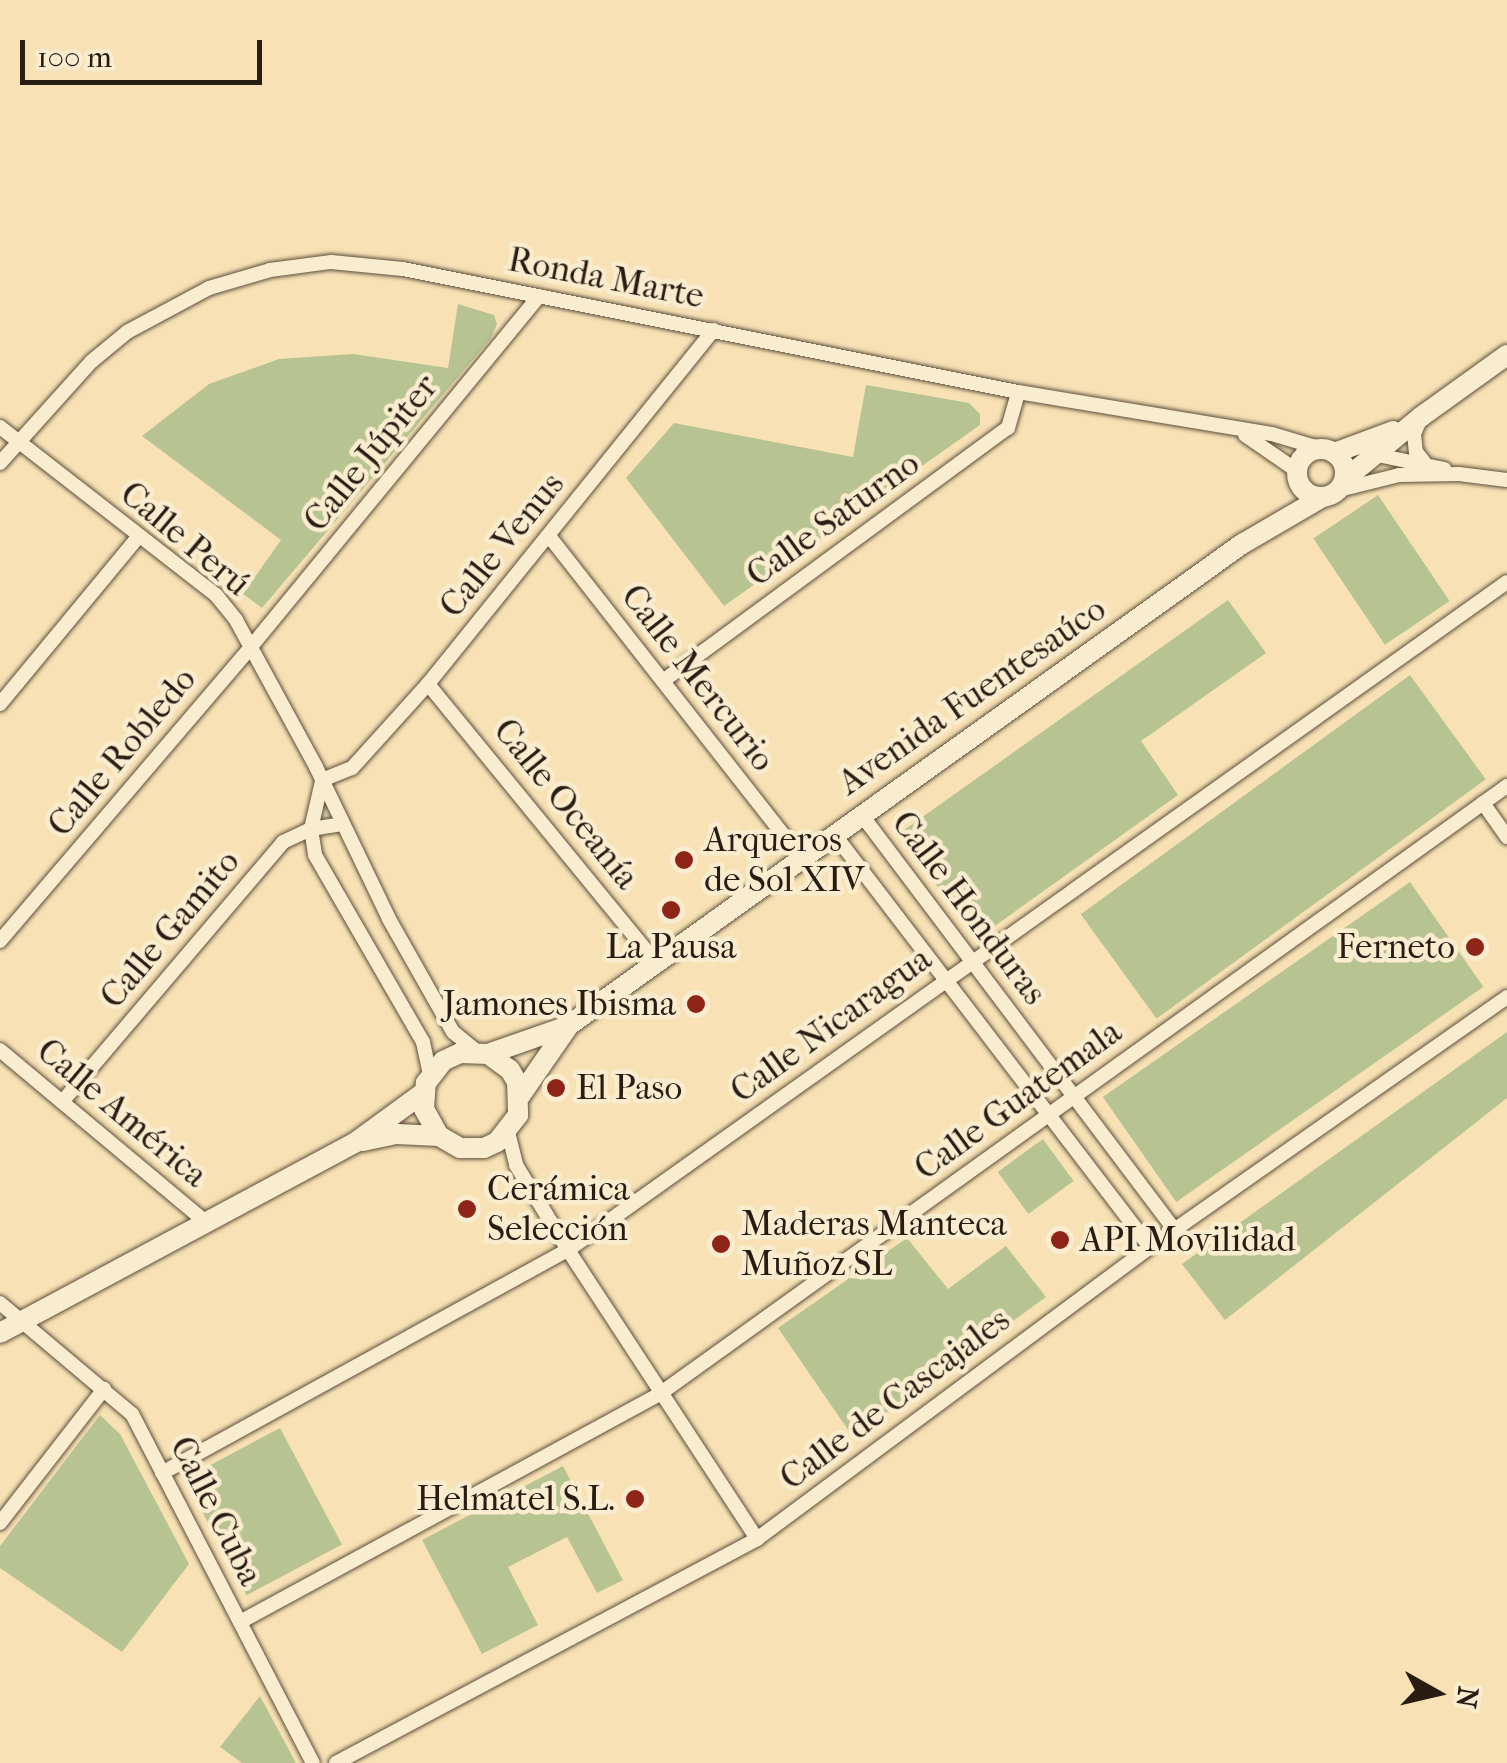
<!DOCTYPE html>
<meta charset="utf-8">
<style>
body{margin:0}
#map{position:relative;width:1507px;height:1763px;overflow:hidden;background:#f8e2b5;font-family:"IM FELL French Canon",serif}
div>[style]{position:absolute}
.green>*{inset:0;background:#b7c492;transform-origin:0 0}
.roads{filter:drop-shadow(0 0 2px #5d4e3c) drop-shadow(0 0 2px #5d4e3c)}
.street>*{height:14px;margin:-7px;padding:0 7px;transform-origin:7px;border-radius:7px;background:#faeccf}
.secondary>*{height:20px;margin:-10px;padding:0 10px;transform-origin:10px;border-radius:10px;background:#faeccf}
.secondary>.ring{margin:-10px;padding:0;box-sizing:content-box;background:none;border:20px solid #faeccf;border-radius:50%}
.dots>*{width:28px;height:28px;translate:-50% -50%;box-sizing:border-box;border:5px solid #faeccf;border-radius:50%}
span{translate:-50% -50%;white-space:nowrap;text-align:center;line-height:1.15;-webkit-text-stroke:9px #faeccf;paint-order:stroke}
.street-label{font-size:35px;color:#291c13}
.poi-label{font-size:35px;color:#291c13}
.left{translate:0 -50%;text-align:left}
.right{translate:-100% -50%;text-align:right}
.north{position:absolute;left:1387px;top:1643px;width:100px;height:100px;-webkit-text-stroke:8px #faeccf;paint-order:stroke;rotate:98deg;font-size:28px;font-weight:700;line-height:40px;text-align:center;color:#291c13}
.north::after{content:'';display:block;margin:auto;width:35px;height:45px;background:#291c13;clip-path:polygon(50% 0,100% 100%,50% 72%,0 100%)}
.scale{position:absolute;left:20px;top:40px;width:242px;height:45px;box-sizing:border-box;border:5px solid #291c13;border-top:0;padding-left:12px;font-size:30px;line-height:35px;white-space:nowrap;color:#291c13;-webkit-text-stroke:8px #faeccf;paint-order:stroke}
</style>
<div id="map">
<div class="green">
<i style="clip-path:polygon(458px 304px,494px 315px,497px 324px,491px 338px,262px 608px,243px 594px,281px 540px,142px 436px,209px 384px,279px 359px,353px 354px,448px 368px)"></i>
<i style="clip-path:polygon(866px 385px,969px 403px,980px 414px,980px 425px,724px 606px,626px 478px,674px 423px,853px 457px)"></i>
<i style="left:1378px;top:495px;width:128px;height:78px;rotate:56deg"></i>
<i style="clip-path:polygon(1228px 600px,1266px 653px,1141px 741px,1178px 795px,978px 938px,897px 835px)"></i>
<i style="left:1410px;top:675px;width:129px;height:407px;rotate:54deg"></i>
<i style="left:1410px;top:882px;width:128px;height:375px;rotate:55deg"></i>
<i style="clip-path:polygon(1507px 1032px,1507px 1098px,1225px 1320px,1182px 1264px)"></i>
<i style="left:1043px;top:1139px;width:52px;height:56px;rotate:54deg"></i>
<i style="clip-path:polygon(907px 1238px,948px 1289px,1006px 1246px,1046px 1297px,853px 1437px,778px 1328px)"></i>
<i style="clip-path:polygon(100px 1415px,120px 1434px,189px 1564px,122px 1652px,0 1568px,0 1546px)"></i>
<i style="left:280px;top:1428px;width:132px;height:108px;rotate:62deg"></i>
<i style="clip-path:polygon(563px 1466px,623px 1580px,597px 1593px,567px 1537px,508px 1567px,538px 1625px,482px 1654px,422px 1540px)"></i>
<i style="clip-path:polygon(260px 1696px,296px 1763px,242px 1763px,220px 1747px)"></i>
</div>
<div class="roads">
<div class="street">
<i style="left:1421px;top:418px;width:17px;rotate:114deg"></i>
<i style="left:1414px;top:434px;width:18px;rotate:84deg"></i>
<i style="left:1416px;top:452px;width:13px;rotate:51deg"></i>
<i style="left:0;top:427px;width:274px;rotate:37.9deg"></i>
<i style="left:216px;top:595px;width:32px;rotate:51deg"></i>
<i style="left:236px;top:620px;width:167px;rotate:61.4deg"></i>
<i style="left:316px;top:767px;width:169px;rotate:64.3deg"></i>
<i style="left:389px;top:919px;width:130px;rotate:60.5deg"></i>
<i style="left:453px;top:1032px;width:32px;rotate:39deg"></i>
<i style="left:1245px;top:435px;width:62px;rotate:34.5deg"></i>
<i style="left:1373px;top:454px;width:73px;rotate:11.9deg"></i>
<i style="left:0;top:463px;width:137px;rotate:-48deg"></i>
<i style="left:92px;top:361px;width:45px;rotate:-39.6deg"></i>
<i style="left:127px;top:332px;width:93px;rotate:-28.2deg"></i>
<i style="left:209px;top:288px;width:64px;rotate:-16.4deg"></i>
<i style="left:270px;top:270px;width:62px;rotate:-7.5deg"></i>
<i style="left:331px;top:262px;width:72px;rotate:5.6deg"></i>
<i style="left:403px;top:269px;width:627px;rotate:11.31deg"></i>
<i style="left:1018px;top:392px;width:257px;rotate:9.4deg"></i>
<i style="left:1272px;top:434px;width:52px;rotate:16.7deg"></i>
<i style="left:1339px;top:490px;width:62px;rotate:-14deg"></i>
<i style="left:1399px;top:475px;width:60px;rotate:-1deg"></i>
<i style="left:1459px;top:474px;width:48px;rotate:7.1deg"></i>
<i style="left:549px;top:536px;width:408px;rotate:51.9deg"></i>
<i style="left:663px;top:681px;width:428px;rotate:-36.3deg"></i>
<i style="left:1008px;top:428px;width:37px;rotate:-74deg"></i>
<i style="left:428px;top:684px;width:360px;rotate:50.7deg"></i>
<i style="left:0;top:704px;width:218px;rotate:-50.4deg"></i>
<i style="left:322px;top:780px;width:32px;rotate:-22deg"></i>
<i style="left:352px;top:768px;width:113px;rotate:-47.9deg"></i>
<i style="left:428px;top:684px;width:455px;rotate:-51.1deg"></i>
<i style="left:322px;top:781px;width:49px;rotate:102.9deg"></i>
<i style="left:311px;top:829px;width:26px;rotate:81deg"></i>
<i style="left:315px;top:855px;width:216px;rotate:60deg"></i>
<i style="left:423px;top:1042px;width:33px;rotate:78deg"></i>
<i style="left:1483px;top:803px;width:42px;rotate:54.8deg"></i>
<i style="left:861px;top:814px;width:520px;rotate:52.98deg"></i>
<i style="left:834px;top:834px;width:520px;rotate:52.58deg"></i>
<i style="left:0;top:941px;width:385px;rotate:-49.5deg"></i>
<i style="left:250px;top:648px;width:455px;rotate:-50.6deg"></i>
<i style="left:0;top:1050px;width:268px;rotate:39.9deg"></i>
<i style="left:62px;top:1102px;width:341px;rotate:-49.6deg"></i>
<i style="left:283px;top:842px;width:31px;rotate:-25deg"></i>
<i style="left:311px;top:829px;width:31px;rotate:-9deg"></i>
<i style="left:508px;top:1132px;width:34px;rotate:76deg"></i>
<i style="left:516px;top:1165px;width:100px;rotate:58.5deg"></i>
<i style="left:568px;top:1250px;width:345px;rotate:56.8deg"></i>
<i style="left:0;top:1303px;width:172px;rotate:40.1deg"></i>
<i style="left:132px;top:1414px;width:393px;rotate:62.6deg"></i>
<i style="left:162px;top:1473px;width:463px;rotate:-28.8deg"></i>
<i style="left:568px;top:1250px;width:1152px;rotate:-35.43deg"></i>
<i style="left:0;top:1523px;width:170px;rotate:-52.2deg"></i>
<i style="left:240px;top:1622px;width:479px;rotate:-28.5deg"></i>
<i style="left:661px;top:1393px;width:1041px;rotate:-35.66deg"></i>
<i style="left:336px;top:1763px;width:477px;rotate:-28deg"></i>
<i style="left:757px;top:1539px;width:490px;rotate:-36.6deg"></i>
<i style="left:1150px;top:1247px;width:436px;rotate:-35deg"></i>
</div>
<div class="secondary">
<i class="ring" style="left:1297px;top:449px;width:28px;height:28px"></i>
<i style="left:1334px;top:453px;width:63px;rotate:-20.4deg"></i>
<i style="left:1344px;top:480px;width:101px;rotate:-39.4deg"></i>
<i style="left:1422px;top:416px;width:105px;rotate:-35.7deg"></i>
<i style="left:488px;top:1054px;width:27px;rotate:36deg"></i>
<i style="left:510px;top:1070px;width:14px;rotate:60deg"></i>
<i style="left:517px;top:1082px;width:33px;rotate:88deg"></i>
<i style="left:518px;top:1115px;width:34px;rotate:128deg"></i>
<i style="left:497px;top:1142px;width:14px;rotate:155deg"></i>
<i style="left:484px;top:1148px;width:24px;rotate:180deg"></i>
<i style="left:460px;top:1148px;width:24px;rotate:-150deg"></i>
<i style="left:439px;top:1136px;width:31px;rotate:-119deg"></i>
<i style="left:424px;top:1109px;width:26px;rotate:-86deg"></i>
<i style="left:426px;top:1083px;width:28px;rotate:-52deg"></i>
<i style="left:443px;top:1061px;width:19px;rotate:-25deg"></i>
<i style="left:460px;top:1053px;width:28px;rotate:2deg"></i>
<i style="left:488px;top:1054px;width:85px;rotate:-19.3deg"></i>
<i style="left:568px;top:1026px;width:829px;rotate:-35.57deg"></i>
<i style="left:1242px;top:544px;width:91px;rotate:-30.2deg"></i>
<i style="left:520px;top:1096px;width:83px;rotate:-55.3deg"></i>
<i style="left:363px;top:1141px;width:35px;rotate:-12deg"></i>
<i style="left:397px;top:1134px;width:42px;rotate:2.7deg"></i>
<i style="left:0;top:1333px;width:404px;rotate:-28.2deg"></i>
<i style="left:356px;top:1142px;width:83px;rotate:-36.2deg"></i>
</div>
</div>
<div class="dots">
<i style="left:684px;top:860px;background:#8f2418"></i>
<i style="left:671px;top:910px;background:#8f2418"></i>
<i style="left:1475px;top:947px;background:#8f2418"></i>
<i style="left:696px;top:1004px;background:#8f2418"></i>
<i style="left:556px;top:1088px;background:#8f2418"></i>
<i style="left:467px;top:1209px;background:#8f2418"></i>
<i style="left:1060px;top:1240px;background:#8f2418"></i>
<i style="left:721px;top:1244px;background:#8f2418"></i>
<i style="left:635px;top:1499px;background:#8f2418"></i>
</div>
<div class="street-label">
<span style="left:606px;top:278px;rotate:11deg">Ronda Marte</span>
<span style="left:371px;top:453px;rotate:-51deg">Calle Júpiter</span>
<span style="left:833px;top:519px;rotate:-36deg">Calle Saturno</span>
<span style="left:185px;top:539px;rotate:40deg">Calle Perú</span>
<span style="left:502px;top:545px;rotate:-51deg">Calle Venus</span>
<span style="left:698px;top:678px;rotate:52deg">Calle Mercurio</span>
<span style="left:972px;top:696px;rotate:-35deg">Avenida Fuentesaúco</span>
<span style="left:122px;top:752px;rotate:-50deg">Calle Robledo</span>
<span style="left:566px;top:804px;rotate:51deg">Calle Oceanía</span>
<span style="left:969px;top:908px;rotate:53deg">Calle Honduras</span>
<span style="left:170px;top:929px;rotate:-50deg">Calle Gamito</span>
<span style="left:831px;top:1025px;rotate:-36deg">Calle Nicaragua</span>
<span style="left:1018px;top:1100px;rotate:-36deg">Calle Guatemala</span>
<span style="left:122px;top:1113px;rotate:40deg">Calle América</span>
<span style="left:895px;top:1399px;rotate:-37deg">Calle de Cascajales</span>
<span style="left:216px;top:1511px;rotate:63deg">Calle Cuba</span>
</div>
<div class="poi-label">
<span class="left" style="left:704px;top:860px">Arqueros<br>de Sol XIV</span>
<span style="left:671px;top:947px">La Pausa</span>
<span class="right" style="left:1455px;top:947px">Ferneto</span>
<span class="right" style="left:676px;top:1004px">Jamones Ibisma</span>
<span class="left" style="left:576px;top:1088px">El Paso</span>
<span class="left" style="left:487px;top:1209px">Cerámica<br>Selección</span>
<span class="left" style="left:741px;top:1244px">Maderas Manteca<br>Muñoz SL</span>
<span class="left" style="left:1080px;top:1240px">API Movilidad</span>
<span class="right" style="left:615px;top:1499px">Helmatel S.L.</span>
</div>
<div class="north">N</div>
<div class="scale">100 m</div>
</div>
